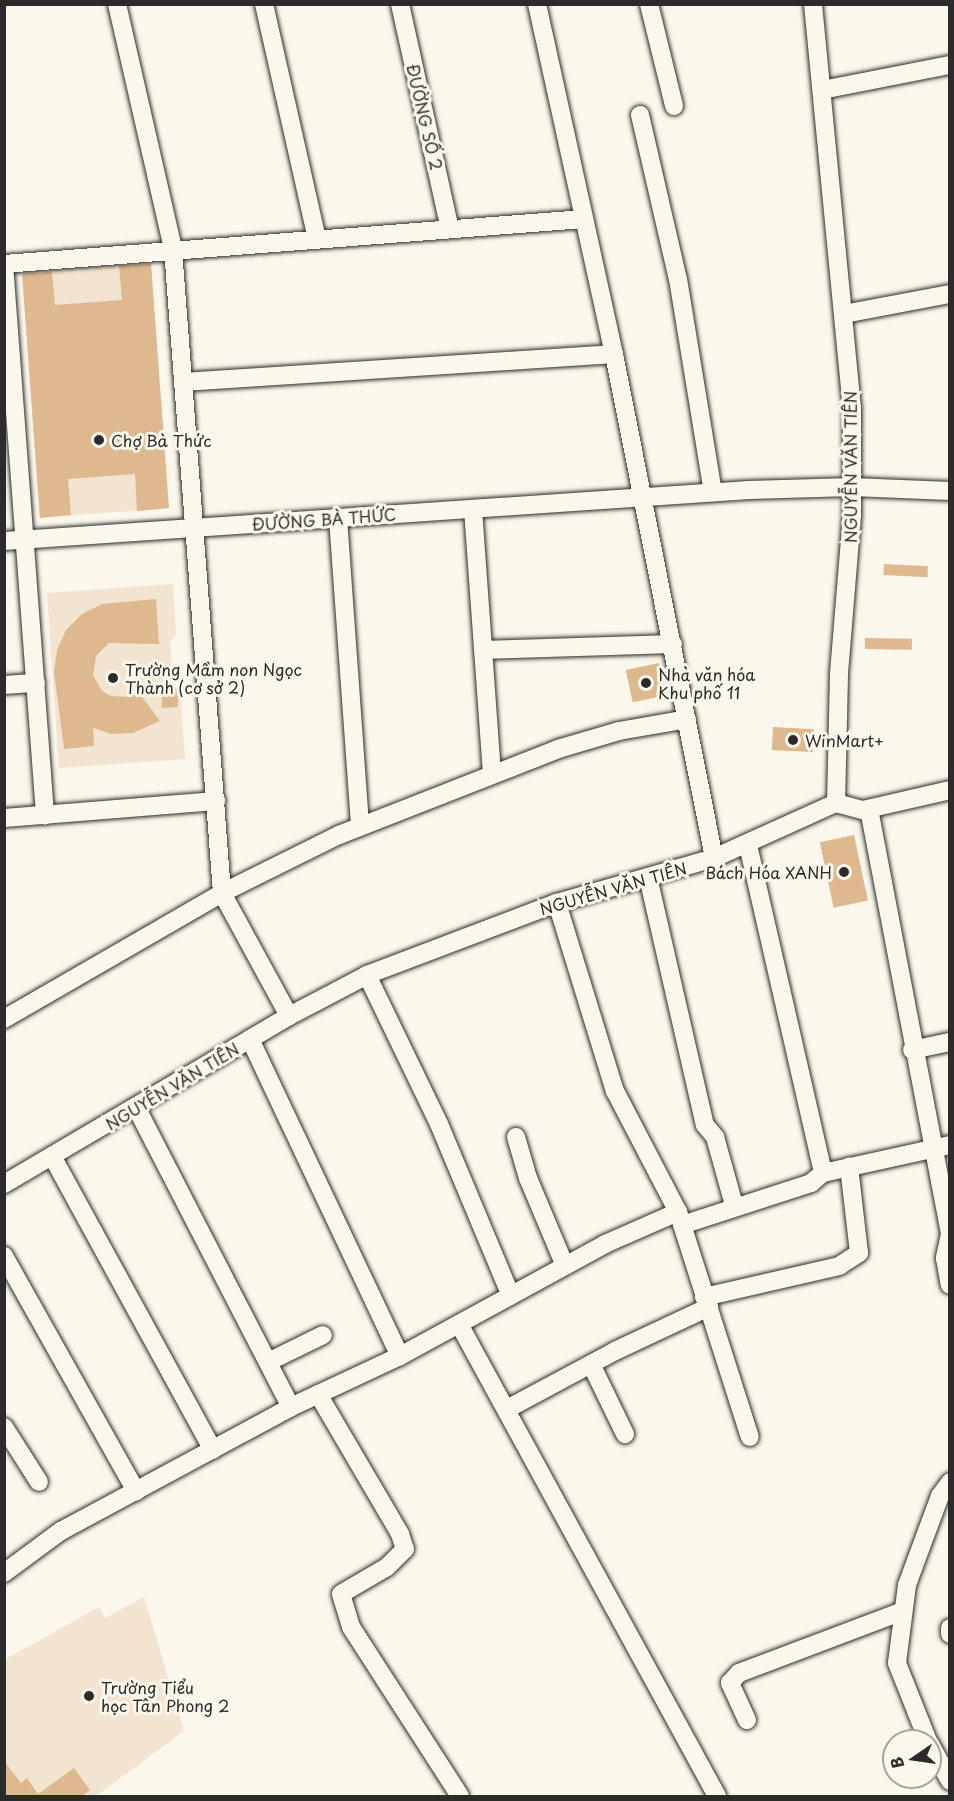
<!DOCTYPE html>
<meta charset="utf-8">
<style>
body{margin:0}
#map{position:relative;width:954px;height:1801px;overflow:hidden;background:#fbf7ec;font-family:"Playpen Sans",sans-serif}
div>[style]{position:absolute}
.built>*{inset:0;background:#f2e4d0;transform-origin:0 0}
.building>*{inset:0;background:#deb88f;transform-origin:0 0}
.roads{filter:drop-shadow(0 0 2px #2b2b2b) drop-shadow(0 0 2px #2b2b2b)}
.minor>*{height:18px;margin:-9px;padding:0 9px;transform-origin:9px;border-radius:9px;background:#fbf7ec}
.dots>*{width:16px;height:16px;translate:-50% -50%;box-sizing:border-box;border:3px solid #fbf7ec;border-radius:50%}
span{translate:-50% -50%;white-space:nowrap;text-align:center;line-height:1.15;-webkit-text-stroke:6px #fbf7ec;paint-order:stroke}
.street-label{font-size:16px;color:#2b2b2b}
.poi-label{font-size:16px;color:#2b2b2b}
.left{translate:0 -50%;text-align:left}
.right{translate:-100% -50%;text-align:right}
.frame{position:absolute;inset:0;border:6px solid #2b2b2b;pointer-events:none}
.north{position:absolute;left:882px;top:1729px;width:60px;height:60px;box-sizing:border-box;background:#fbf7ec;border:2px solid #a8a59f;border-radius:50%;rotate:257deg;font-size:16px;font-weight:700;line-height:24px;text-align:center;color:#2b2b2b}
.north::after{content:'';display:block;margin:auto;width:21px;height:27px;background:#2b2b2b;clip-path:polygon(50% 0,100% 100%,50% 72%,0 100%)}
</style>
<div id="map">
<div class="built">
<i style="left:151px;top:263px;width:246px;height:129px;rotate:86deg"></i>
<i style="clip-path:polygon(173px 584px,176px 635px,170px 642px,173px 685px,180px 691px,185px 759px,59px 768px,47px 593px)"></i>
<i style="clip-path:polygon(144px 1597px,184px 1731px,96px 1796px,5px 1796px,4px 1660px,99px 1607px,105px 1618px)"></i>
</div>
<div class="building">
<i style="clip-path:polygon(151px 264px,169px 508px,137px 511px,135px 474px,68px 479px,71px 515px,40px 518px,22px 274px,52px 272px,55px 305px,122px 300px,119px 266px)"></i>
<i style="left:884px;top:564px;width:44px;height:11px;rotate:3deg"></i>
<i style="clip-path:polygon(156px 599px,159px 644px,109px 643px,96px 656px,93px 675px,102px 691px,111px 696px,130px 697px,138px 691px,160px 721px,133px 733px,111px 734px,93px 728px,94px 746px,64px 749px,54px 672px,57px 650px,66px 630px,82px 614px,102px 604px)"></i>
<i style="left:865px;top:638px;width:47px;height:11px;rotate:1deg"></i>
<i style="left:659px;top:663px;width:33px;height:34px;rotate:78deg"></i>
<i style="clip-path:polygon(173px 685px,177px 689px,178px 707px,162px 708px,161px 686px)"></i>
<i style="left:773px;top:727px;width:41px;height:23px;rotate:3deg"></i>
<i style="left:854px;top:835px;width:67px;height:35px;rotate:78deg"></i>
<i style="clip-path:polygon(4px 1761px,21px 1783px,27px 1778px,38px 1794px,74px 1768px,90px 1790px,81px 1797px,4px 1797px)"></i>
</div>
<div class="roads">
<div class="minor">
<i style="left:117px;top:4px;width:251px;rotate:77.1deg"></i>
<i style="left:173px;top:249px;width:646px;rotate:85.65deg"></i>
<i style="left:222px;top:893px;width:140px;rotate:61.4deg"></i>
<i style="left:264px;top:4px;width:241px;rotate:77.3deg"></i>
<i style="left:400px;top:4px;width:230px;rotate:77.5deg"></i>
<i style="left:537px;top:4px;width:358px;rotate:77.6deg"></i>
<i style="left:614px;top:354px;width:514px;rotate:78.78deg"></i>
<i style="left:649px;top:4px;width:105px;rotate:76.2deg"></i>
<i style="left:813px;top:4px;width:406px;rotate:84.5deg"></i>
<i style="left:852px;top:408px;width:107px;rotate:90deg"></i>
<i style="left:852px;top:515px;width:160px;rotate:94.7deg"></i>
<i style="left:839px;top:674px;width:129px;rotate:91.3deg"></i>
<i style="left:822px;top:90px;width:130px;rotate:-11.1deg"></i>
<i style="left:640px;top:115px;width:168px;rotate:77deg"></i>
<i style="left:678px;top:279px;width:216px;rotate:80.7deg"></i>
<i style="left:4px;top:264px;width:582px;rotate:-4.44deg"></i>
<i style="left:4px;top:264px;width:553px;rotate:85.74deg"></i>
<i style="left:844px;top:314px;width:108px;rotate:-10.7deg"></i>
<i style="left:184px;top:382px;width:431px;rotate:-3.7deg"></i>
<i style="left:473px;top:509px;width:264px;rotate:85.9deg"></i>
<i style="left:338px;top:518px;width:309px;rotate:85.9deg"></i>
<i style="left:4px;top:541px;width:747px;rotate:-3.92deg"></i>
<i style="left:749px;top:490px;width:103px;rotate:-1.7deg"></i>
<i style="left:852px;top:487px;width:98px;rotate:2.3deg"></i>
<i style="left:483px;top:650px;width:190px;rotate:-1.8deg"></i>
<i style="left:4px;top:685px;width:32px;rotate:-4deg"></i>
<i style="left:836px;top:803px;width:28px;rotate:15deg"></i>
<i style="left:863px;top:810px;width:89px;rotate:-12.9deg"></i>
<i style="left:869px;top:809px;width:432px;rotate:79.2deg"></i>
<i style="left:4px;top:818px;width:213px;rotate:-4.6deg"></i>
<i style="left:748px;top:845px;width:336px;rotate:77.1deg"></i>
<i style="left:648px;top:877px;width:254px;rotate:77.1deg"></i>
<i style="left:705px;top:1125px;width:16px;rotate:50deg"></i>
<i style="left:715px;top:1137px;width:71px;rotate:74.4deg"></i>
<i style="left:557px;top:903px;width:197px;rotate:72.9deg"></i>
<i style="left:615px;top:1091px;width:136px;rotate:62.5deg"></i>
<i style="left:678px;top:1212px;width:236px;rotate:72.3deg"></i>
<i style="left:367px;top:975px;width:165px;rotate:64.2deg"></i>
<i style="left:439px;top:1124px;width:186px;rotate:67.3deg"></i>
<i style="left:4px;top:1019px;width:252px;rotate:-30deg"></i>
<i style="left:222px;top:893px;width:131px;rotate:-26.4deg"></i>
<i style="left:339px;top:835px;width:235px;rotate:-21.4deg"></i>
<i style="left:558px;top:749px;width:64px;rotate:-16.4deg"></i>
<i style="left:619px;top:731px;width:69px;rotate:-10deg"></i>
<i style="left:250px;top:1039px;width:351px;rotate:64.7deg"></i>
<i style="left:912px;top:1050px;width:39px;rotate:-12deg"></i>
<i style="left:136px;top:1107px;width:338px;rotate:62.7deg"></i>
<i style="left:516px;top:1137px;width:43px;rotate:73.7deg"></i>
<i style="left:528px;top:1178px;width:95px;rotate:67.2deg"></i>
<i style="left:52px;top:1156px;width:335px;rotate:61.3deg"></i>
<i style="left:4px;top:1184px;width:331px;rotate:-30.5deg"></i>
<i style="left:289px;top:1016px;width:88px;rotate:-27.7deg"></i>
<i style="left:367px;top:975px;width:203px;rotate:-20.8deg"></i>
<i style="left:557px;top:903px;width:163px;rotate:-16deg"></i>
<i style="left:714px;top:858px;width:134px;rotate:-24.3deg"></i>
<i style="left:682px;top:1225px;width:136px;rotate:-18deg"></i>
<i style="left:811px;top:1183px;width:16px;rotate:-40deg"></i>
<i style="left:823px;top:1173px;width:130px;rotate:-12.4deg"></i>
<i style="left:950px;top:1234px;width:25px;rotate:102deg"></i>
<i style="left:945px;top:1258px;width:27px;rotate:80deg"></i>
<i style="left:4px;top:1256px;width:270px;rotate:60.7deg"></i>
<i style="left:704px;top:1297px;width:139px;rotate:-12.9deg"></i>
<i style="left:839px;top:1266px;width:24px;rotate:-33deg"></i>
<i style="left:859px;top:1253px;width:87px;rotate:-96.6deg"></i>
<i style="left:459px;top:1324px;width:538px;rotate:61.34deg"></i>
<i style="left:268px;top:1362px;width:61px;rotate:-26.1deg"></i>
<i style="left:591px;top:1364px;width:78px;rotate:64.1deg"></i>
<i style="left:318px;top:1394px;width:162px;rotate:59.6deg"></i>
<i style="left:400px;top:1534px;width:16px;rotate:72deg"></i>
<i style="left:405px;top:1549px;width:25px;rotate:135deg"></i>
<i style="left:387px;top:1567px;width:53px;rotate:149.6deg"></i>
<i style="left:341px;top:1594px;width:34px;rotate:73deg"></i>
<i style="left:351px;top:1627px;width:201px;rotate:57.2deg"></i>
<i style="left:507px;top:1409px;width:123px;rotate:-28.2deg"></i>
<i style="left:615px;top:1351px;width:104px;rotate:-25.1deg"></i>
<i style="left:4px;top:1427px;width:65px;rotate:57.5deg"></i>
<i style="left:4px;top:1573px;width:71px;rotate:-36.4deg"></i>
<i style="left:61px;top:1531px;width:261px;rotate:-28.3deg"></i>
<i style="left:291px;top:1407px;width:120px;rotate:-25.1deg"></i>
<i style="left:400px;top:1356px;width:234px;rotate:-28.6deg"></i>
<i style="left:605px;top:1244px;width:80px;rotate:-23.7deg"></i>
<i style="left:950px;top:1628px;width:6px;rotate:90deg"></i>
<i style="left:747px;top:1720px;width:41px;rotate:-114.7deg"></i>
<i style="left:730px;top:1683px;width:13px;rotate:-48deg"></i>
<i style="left:739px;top:1673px;width:175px;rotate:-20.7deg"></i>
<i style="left:928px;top:1741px;width:84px;rotate:-111.7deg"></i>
<i style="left:897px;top:1663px;width:79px;rotate:-82.7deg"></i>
<i style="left:907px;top:1585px;width:95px;rotate:-69.7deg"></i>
<i style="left:940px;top:1496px;width:17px;rotate:-54deg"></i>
<i style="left:930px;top:1744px;width:42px;rotate:61.6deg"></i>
</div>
</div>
<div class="dots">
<i style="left:99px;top:440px;background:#2b2b2b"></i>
<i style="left:113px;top:678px;background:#2b2b2b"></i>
<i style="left:646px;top:683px;background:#2b2b2b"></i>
<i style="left:793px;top:740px;background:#2b2b2b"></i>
<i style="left:844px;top:872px;background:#2b2b2b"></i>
<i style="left:89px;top:1696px;background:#2b2b2b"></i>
</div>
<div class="street-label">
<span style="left:425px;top:117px;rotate:77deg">ĐƯỜNG SỐ 2</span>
<span style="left:850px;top:467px;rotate:-90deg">NGUYỄN VĂN TIÊN</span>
<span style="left:324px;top:519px;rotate:-4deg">ĐƯỜNG BÀ THỨC</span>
<span style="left:613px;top:888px;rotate:-16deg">NGUYỄN VĂN TIÊN</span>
<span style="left:172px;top:1086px;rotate:-31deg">NGUYỄN VĂN TIÊN</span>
</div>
<div class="poi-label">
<span class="left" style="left:111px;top:440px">Chợ Bà Thức</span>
<span class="left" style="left:125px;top:678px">Trường Mầm non Ngọc<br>Thành (cơ sở 2)</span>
<span class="left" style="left:658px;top:683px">Nhà văn hóa<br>Khu phố 11</span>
<span class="left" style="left:805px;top:740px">WinMart+</span>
<span class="right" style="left:832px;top:872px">Bách Hóa XANH</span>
<span class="left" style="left:101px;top:1696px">Trường Tiểu<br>học Tân Phong 2</span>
</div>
<div class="frame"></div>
<div class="north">B</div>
</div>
